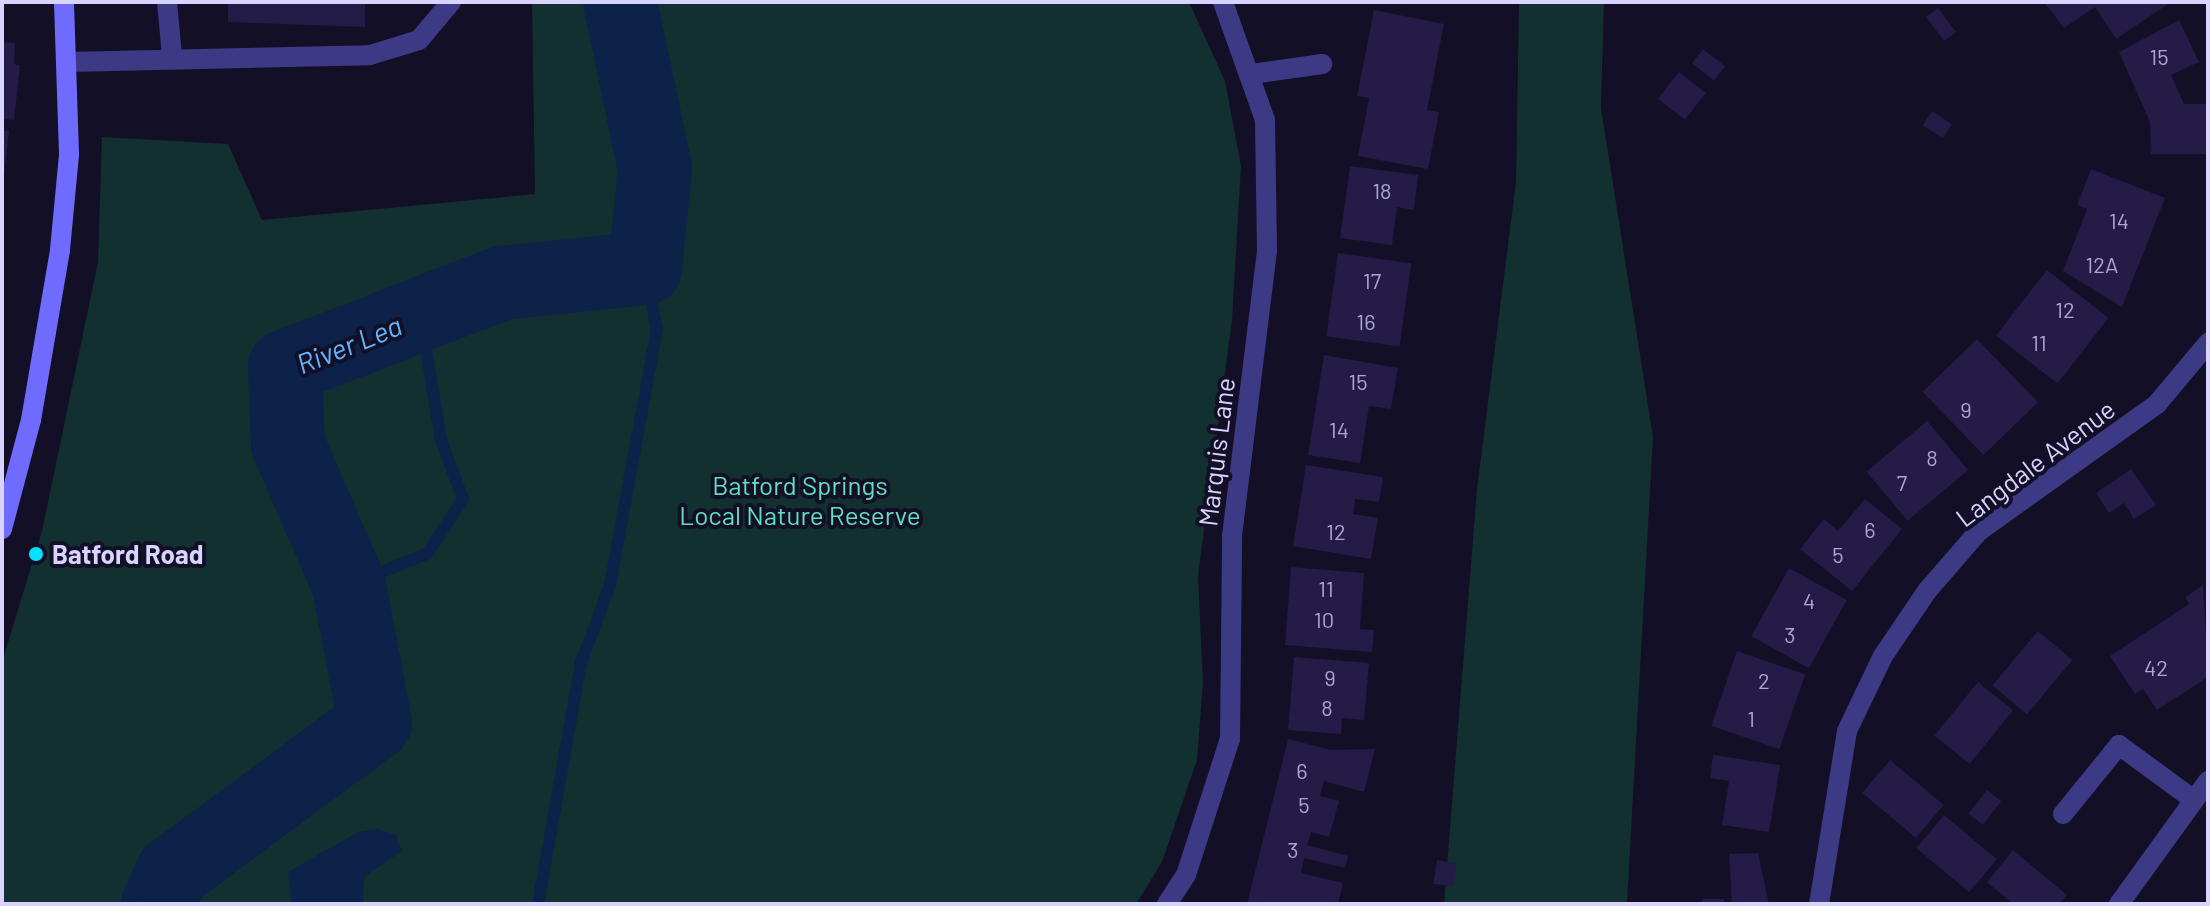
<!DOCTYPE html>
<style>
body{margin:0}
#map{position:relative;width:2210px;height:906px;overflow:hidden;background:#130f26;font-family:Barlow,sans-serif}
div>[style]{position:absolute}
.green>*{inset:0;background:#12302f}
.water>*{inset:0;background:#0c2248}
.stream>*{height:12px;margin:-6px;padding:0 6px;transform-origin:6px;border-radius:6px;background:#0c2248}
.river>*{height:74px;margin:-37px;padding:0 37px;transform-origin:37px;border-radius:37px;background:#0c2248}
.building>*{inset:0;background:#241b47;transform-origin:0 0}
.lane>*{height:20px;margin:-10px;padding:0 10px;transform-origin:10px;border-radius:10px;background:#3d3a85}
.street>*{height:20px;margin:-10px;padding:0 10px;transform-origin:10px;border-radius:10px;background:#3d3a85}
.secondary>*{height:20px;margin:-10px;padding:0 10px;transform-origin:10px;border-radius:10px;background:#6f6bff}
.dots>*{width:22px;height:22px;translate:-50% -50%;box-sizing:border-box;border:4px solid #130f26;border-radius:50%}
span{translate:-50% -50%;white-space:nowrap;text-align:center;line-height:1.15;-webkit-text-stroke:8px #130f26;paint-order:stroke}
.number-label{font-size:22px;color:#aca6d1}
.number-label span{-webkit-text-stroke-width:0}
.street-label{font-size:26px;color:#d9d4ff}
.park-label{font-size:26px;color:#5fe0c0}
.poi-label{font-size:26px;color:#d9d4ff;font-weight:700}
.left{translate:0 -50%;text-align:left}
.water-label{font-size:28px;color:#62b6ff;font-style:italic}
.frame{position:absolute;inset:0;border:4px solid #d9d4ff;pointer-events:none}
</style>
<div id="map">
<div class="green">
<i style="clip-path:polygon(532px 2px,1189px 2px,1225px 81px,1241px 166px,1232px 320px,1198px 575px,1203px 682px,1197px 760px,1162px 862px,1136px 904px,2px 904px,2px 662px,42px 531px,98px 262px,102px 137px,228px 144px,262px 220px,535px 194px)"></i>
<i style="clip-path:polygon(1519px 2px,1604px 2px,1601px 108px,1653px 437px,1627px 904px,1444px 904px,1477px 489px,1516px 182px)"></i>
</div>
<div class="water">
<i style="clip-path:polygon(378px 829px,396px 835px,402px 851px,364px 877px,363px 904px,292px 904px,288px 872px,358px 832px)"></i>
</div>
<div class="stream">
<i style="left:349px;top:585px;width:84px;rotate:-21.7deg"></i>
<i style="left:427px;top:554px;width:66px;rotate:-56.8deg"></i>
<i style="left:463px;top:499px;width:63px;rotate:-110.4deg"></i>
<i style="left:441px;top:440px;width:129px;rotate:-99.4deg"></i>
<i style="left:538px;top:904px;width:245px;rotate:-79.9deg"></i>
<i style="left:581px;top:663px;width:83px;rotate:-69.6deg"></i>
<i style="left:610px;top:585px;width:259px;rotate:-79.6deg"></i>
<i style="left:657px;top:330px;width:63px;rotate:-101deg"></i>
</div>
<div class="river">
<i style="left:158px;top:904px;width:34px;rotate:-66deg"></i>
<i style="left:172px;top:873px;width:252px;rotate:-36.5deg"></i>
<i style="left:375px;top:723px;width:140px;rotate:-100.7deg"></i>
<i style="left:349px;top:585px;width:153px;rotate:-113.5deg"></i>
<i style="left:288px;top:445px;width:78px;rotate:-92.2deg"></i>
<i style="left:285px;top:367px;width:233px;rotate:-21.2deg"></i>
<i style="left:502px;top:283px;width:144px;rotate:-6deg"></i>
<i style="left:645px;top:268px;width:100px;rotate:-84.2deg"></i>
<i style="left:655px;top:169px;width:171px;rotate:-101.8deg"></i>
</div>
<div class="building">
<i style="clip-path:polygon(228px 2px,365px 2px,365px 27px,228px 22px)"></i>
<i style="clip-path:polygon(2044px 2px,2171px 2px,2116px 39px,2095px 7px,2064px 28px)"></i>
<i style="left:1938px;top:8px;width:30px;height:15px;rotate:53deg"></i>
<i style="clip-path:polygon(1374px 10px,1444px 24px,1427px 110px,1439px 112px,1428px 169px,1358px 156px,1369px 98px,1357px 96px)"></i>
<i style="clip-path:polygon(2179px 20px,2199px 62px,2171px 75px,2184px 104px,2208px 104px,2208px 154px,2151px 154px,2150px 122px,2119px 52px)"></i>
<i style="clip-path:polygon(2px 42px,15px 43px,14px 64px,20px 65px,14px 120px,2px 119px)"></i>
<i style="left:1703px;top:49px;width:28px;height:18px;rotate:38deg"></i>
<i style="left:1679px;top:72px;width:34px;height:34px;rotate:38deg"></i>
<i style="left:1932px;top:111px;width:24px;height:17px;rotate:33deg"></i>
<i style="clip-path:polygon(2px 130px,9px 131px,4px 175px,2px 175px)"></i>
<i style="clip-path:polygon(1350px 166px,1418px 175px,1414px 210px,1397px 207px,1392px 245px,1340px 238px)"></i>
<i style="clip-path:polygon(2091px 169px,2165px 198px,2122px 307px,2063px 271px,2087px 209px,2077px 205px)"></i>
<i style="left:1338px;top:253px;width:74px;height:84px;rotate:8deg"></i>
<i style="left:2047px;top:270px;width:78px;height:83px;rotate:38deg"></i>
<i style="left:1977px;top:339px;width:88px;height:76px;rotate:46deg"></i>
<i style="clip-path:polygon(1324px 355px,1398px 368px,1391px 409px,1369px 406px,1360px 463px,1308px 455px)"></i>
<i style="left:1927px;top:421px;width:64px;height:79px;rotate:50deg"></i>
<i style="clip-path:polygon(1306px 465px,1383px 477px,1379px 502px,1355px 499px,1353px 514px,1378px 518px,1371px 559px,1293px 546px)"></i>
<i style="clip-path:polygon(2131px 469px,2156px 505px,2134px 519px,2124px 503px,2109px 513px,2096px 493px)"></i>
<i style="clip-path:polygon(1865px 499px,1902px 529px,1852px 591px,1800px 549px,1824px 519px,1838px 531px)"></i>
<i style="clip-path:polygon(1291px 567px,1364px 573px,1360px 629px,1374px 630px,1372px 652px,1285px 645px)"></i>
<i style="left:1789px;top:568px;width:66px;height:78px;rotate:29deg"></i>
<i style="clip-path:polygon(2203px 585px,2208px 677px,2157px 710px,2143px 689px,2135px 694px,2110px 656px,2189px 604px,2185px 597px)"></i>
<i style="left:2038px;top:631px;width:45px;height:71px;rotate:40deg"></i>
<i style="left:1737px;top:651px;width:72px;height:79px;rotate:19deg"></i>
<i style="clip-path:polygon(1294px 657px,1369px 663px,1364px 720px,1342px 718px,1341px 734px,1288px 730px)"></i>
<i style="left:1978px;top:682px;width:45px;height:69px;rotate:39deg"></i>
<i style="clip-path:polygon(1288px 739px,1331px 750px,1375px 749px,1364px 792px,1324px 781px,1320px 796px,1339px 801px,1329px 837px,1311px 832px,1307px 845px,1348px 856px,1345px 868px,1304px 858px,1301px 873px,1343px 883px,1338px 904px,1247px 904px)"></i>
<i style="clip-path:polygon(1713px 755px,1780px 765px,1769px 832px,1722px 825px,1729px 781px,1710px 778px)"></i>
<i style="left:1890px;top:760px;width:70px;height:43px;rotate:40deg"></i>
<i style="left:1987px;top:790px;width:18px;height:30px;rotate:38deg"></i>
<i style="left:1944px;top:815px;width:69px;height:43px;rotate:40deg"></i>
<i style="clip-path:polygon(2013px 850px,2067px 895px,2059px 904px,2013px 904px,1987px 882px)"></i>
<i style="clip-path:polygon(1758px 853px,1769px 904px,1732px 904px,1729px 854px)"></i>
<i style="left:1437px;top:860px;width:20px;height:24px;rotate:9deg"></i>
<i style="left:1702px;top:899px;width:22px;height:5px"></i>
</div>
<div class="lane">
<i style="left:167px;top:2px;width:54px;rotate:84.7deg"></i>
<i style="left:68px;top:62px;width:302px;rotate:-1.3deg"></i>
<i style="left:370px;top:55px;width:51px;rotate:-17deg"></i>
<i style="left:419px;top:40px;width:50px;rotate:-49.9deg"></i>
<i style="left:1252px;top:74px;width:71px;rotate:-8.1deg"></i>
<i style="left:2063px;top:814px;width:89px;rotate:-50.9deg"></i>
<i style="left:2119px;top:745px;width:93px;rotate:36.3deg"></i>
</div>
<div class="street">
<i style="left:1167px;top:904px;width:35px;rotate:-57deg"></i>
<i style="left:1186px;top:875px;width:143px;rotate:-72.1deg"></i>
<i style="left:1230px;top:739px;width:203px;rotate:-89.4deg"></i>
<i style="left:1232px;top:536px;width:288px;rotate:-83deg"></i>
<i style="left:1267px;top:250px;width:130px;rotate:-90.9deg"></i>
<i style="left:1265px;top:120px;width:125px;rotate:-109.6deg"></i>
<i style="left:1819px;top:904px;width:175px;rotate:-80.8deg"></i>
<i style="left:1847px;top:731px;width:83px;rotate:-64.4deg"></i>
<i style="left:1883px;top:656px;width:78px;rotate:-55.9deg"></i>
<i style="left:1927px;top:591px;width:79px;rotate:-49.1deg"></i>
<i style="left:1979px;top:531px;width:219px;rotate:-35.5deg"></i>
<i style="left:2157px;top:404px;width:80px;rotate:-50.1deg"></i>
<i style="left:2119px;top:904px;width:152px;rotate:-54.1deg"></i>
</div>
<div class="secondary">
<i style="left:2px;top:529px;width:113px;rotate:-75.1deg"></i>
<i style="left:31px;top:420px;width:172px;rotate:-80.3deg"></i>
<i style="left:60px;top:250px;width:96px;rotate:-84.6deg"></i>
<i style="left:69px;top:154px;width:152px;rotate:-91.9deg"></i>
</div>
<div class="dots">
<i style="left:36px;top:554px;background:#00e5ff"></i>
</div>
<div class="number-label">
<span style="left:2159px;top:57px">15</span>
<span style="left:1382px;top:191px">18</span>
<span style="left:2119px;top:221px">14</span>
<span style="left:2102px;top:265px">12A</span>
<span style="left:1372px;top:281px">17</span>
<span style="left:2065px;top:310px">12</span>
<span style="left:1366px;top:322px">16</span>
<span style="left:2039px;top:343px">11</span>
<span style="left:1358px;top:382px">15</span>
<span style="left:1966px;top:410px">9</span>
<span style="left:1339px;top:430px">14</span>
<span style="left:1932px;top:458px">8</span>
<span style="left:1902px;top:483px">7</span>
<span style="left:1870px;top:530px">6</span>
<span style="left:1336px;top:532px">12</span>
<span style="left:1838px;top:555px">5</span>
<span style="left:1326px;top:589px">11</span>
<span style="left:1809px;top:601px">4</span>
<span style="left:1324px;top:620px">10</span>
<span style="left:1790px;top:635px">3</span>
<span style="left:2156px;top:668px">42</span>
<span style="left:1330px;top:678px">9</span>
<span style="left:1764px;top:681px">2</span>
<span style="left:1327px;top:708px">8</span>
<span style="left:1751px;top:719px">1</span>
<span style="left:1302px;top:771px">6</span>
<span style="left:1304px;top:805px">5</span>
<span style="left:1293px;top:850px">3</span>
</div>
<div class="street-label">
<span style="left:1216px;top:452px;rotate:-83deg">Marquis Lane</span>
<span style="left:2035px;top:463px;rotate:-37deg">Langdale Avenue</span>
</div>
<div class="park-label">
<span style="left:800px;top:500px">Batford Springs<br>Local Nature Reserve</span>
</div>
<div class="poi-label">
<span class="left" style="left:52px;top:554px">Batford Road</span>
</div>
<div class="water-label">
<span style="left:349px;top:344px;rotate:-22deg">River Lea</span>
</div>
<div class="frame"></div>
</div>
